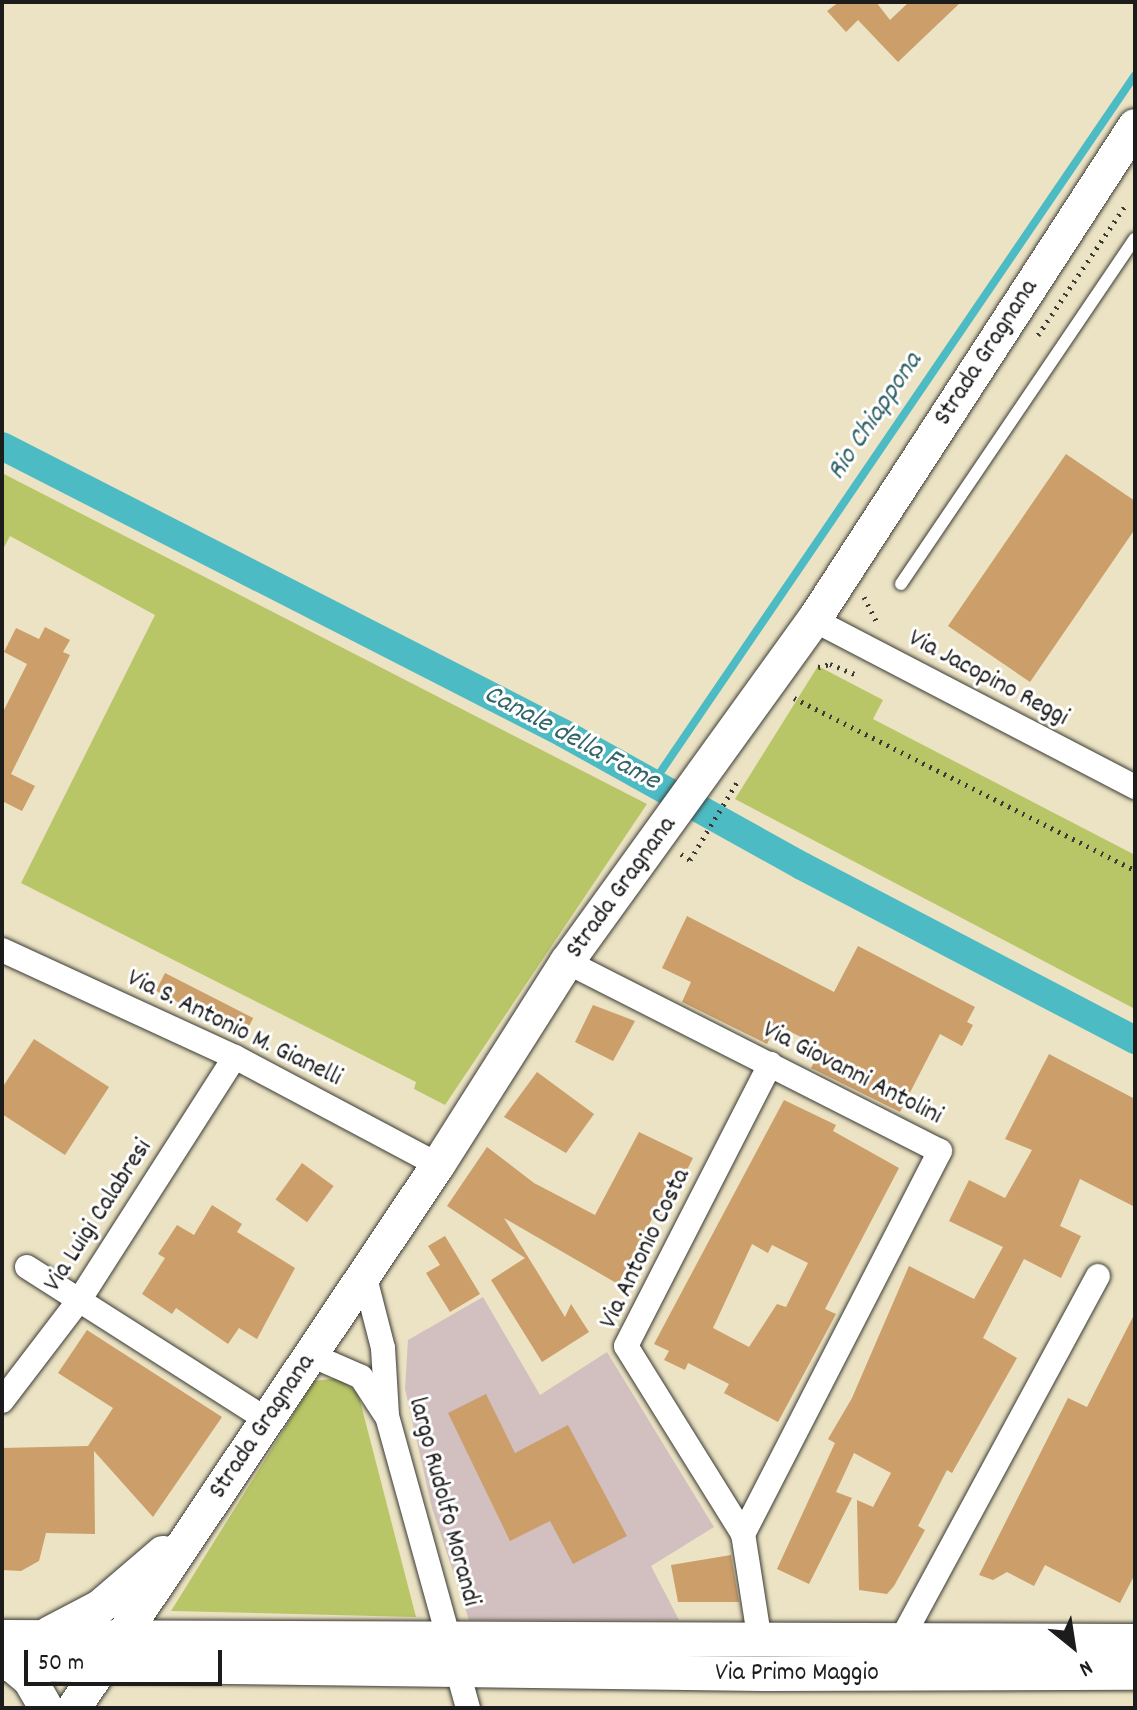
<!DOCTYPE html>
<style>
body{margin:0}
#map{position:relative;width:1137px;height:1710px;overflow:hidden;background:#ebe3c3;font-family:Dekko,sans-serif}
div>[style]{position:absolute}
.industrial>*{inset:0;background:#d2bfc0}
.green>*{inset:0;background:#b9c667}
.stream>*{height:8px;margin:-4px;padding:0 4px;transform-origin:4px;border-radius:4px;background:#4dbbc4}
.canal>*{height:28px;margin:-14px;padding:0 14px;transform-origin:14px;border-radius:14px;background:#4dbbc4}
.building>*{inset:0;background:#cb9e6a;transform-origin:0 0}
.path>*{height:5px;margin-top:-2.5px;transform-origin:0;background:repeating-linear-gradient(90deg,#3b3a35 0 2px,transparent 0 8px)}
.roads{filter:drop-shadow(0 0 2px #3b3a35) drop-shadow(0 0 2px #3b3a35)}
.lane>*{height:12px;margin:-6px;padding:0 6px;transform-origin:6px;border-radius:6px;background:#fff}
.street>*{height:24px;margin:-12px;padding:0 12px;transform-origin:12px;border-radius:12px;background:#fff}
.secondary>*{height:34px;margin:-17px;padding:0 17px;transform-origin:17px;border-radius:17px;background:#fff}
span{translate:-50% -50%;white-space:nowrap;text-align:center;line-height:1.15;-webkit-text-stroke:6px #fff;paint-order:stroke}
.street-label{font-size:26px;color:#1c1c1c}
.water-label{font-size:28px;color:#326468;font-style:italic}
.frame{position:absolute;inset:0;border:4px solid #1c1c1c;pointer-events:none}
.north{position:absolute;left:1033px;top:1606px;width:80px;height:80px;-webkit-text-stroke:6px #fff;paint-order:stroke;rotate:150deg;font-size:22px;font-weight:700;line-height:32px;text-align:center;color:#1c1c1c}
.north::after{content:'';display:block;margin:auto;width:28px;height:36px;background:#1c1c1c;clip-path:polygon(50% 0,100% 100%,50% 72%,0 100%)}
.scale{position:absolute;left:24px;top:1650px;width:198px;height:36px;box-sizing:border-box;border:4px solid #1c1c1c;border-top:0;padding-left:10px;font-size:24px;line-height:28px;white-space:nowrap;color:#1c1c1c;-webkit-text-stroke:6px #fff;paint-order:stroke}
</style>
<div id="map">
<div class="industrial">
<i style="clip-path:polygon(483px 1297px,540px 1395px,607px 1352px,714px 1527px,651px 1566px,679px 1620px,469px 1620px,432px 1508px,405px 1389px,408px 1340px)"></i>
</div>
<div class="green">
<i style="clip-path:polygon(2px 473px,647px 804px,445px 1105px,414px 1089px,416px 1082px,21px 883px,155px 615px,10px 536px,2px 551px)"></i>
<i style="clip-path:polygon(818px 666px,883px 700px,873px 719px,1135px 855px,1135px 1009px,735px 799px)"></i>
<i style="clip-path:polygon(338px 1378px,358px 1393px,416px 1617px,171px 1611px,314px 1381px)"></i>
</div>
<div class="stream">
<i style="left:653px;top:783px;width:856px;rotate:-55.75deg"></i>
</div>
<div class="canal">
<i style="left:2px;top:446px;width:630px;rotate:27.09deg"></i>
<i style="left:563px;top:733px;width:274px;rotate:29.1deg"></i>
<i style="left:802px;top:866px;width:376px;rotate:27.6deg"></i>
</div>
<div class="building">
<i style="clip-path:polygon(839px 2px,876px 2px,890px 20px,909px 2px,961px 2px,898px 62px,858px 20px,846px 32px,827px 11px)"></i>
<i style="clip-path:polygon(1066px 454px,1135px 501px,1135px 529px,1030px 682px,948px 626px)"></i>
<i style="clip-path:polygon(45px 627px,70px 640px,63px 652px,70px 655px,11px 774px,35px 786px,22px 811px,2px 801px,2px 714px,27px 664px,4px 652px,16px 628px,39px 639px)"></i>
<i style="clip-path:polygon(687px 916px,834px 992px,858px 946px,975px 1007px,967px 1022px,973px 1025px,962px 1046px,940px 1034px,900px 1112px,811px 1068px,822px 1047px,776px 1025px,767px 1044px,682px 1002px,691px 982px,662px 968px)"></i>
<i style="left:165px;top:973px;width:99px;height:20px;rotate:27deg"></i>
<i style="clip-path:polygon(593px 1005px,635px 1021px,613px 1061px,575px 1042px)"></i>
<i style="clip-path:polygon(34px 1039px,109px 1087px,65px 1155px,2px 1114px,2px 1088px)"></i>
<i style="clip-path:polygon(1049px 1054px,1135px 1099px,1135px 1207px,1080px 1179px,1060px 1226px,1081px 1236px,1061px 1278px,1024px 1259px,983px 1338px,1017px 1358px,952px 1473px,947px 1470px,918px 1526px,925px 1530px,894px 1586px,887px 1594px,859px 1590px,857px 1500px,873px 1507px,891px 1473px,854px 1453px,836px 1492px,852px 1498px,809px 1584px,777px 1569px,835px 1443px,828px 1439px,852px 1398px,909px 1266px,974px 1299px,1003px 1247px,949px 1221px,969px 1180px,1005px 1198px,1032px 1150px,1005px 1139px)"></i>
<i style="clip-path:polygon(537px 1072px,594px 1114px,566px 1153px,504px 1117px)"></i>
<i style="clip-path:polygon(evenodd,784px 1100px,836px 1125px,833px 1131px,899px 1168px,825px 1309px,836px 1314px,778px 1422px,724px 1393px,729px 1384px,688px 1363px,685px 1370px,664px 1360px,669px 1351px,654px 1344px,784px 1100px,752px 1244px,768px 1253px,772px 1245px,808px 1263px,786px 1307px,777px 1304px,749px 1347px,713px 1328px,752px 1244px)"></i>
<i style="clip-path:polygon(639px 1132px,693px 1158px,663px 1217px,655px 1213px,618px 1284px,504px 1218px,565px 1317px,571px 1304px,589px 1332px,542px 1362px,491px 1280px,525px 1258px,447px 1206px,487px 1147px,534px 1183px,595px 1215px)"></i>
<i style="left:302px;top:1163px;width:39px;height:45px;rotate:36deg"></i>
<i style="clip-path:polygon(212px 1205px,242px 1224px,237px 1232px,295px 1268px,257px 1339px,239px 1328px,228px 1344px,176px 1308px,172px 1314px,142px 1294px,165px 1258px,158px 1254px,177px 1225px,194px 1235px)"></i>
<i style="clip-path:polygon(445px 1236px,480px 1294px,450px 1312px,426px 1273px,440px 1265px,428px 1246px)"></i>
<i style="clip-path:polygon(1135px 1313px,1135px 1574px,1120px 1603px,1045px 1565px,1034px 1586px,1007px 1572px,993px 1580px,979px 1575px,1068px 1398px,1087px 1407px)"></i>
<i style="clip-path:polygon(87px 1330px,222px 1417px,153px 1517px,94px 1451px,95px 1534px,46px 1533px,39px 1561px,21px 1571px,2px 1570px,2px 1448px,88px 1446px,113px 1408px,58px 1373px)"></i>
<i style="clip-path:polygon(486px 1394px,515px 1453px,568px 1425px,627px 1536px,573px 1564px,550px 1521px,510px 1541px,448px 1413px)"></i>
<i style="clip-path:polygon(731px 1555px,739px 1602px,678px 1602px,671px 1565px)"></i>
</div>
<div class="path">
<i style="left:1038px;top:335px;width:159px;rotate:-56deg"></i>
<i style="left:864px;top:597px;width:28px;rotate:63deg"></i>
<i style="left:818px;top:667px;width:12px;rotate:-14deg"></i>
<i style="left:830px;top:664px;width:27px;rotate:22deg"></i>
<i style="left:794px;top:698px;width:382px;rotate:26.8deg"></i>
<i style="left:681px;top:854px;width:11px;rotate:34deg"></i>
<i style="left:690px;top:860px;width:95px;rotate:-58.8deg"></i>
</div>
<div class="roads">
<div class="lane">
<i style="left:901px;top:584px;width:417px;rotate:-55.9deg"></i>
</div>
<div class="street">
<i style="left:814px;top:620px;width:362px;rotate:27.5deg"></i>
<i style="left:2px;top:950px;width:256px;rotate:24.7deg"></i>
<i style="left:235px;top:1057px;width:230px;rotate:28deg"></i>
<i style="left:567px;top:962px;width:418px;rotate:26.9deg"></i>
<i style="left:940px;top:1151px;width:431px;rotate:117.2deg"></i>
<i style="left:27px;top:1267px;width:285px;rotate:32.5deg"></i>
<i style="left:364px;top:1274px;width:76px;rotate:75.6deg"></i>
<i style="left:383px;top:1348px;width:68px;rotate:86.6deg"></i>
<i style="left:387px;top:1416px;width:303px;rotate:74.5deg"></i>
<i style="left:311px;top:1355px;width:55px;rotate:23.7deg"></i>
<i style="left:361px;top:1377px;width:44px;rotate:57deg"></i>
<i style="left:2px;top:1401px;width:128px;rotate:-52.6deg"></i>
<i style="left:80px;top:1299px;width:287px;rotate:-57.4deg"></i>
<i style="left:760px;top:1642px;width:109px;rotate:-98.9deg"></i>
<i style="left:743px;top:1534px;width:221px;rotate:-121.9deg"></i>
<i style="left:626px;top:1346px;width:317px;rotate:-62.9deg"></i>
<i style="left:900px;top:1642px;width:416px;rotate:-61.6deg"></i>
</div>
<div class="secondary">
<i style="left:50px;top:1633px;width:56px;rotate:-27.5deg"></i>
<i style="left:100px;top:1607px;width:83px;rotate:-40.6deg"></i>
<i style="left:2px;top:1637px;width:1133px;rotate:0.2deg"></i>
<i style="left:2px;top:1664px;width:762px;rotate:0.75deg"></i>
<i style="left:764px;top:1674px;width:371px;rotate:-0.2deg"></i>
<i style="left:11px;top:1664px;width:25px;rotate:40deg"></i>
<i style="left:30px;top:1680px;width:32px;rotate:60deg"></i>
<i style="left:74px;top:1708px;width:654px;rotate:-56.16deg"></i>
<i style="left:438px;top:1165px;width:241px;rotate:-57.6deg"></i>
<i style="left:567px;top:962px;width:422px;rotate:-54.2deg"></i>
<i style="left:814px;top:620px;width:589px;rotate:-56.98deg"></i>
</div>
</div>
<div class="street-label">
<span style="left:987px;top:353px;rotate:-57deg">Strada Gragnana</span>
<span style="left:988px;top:679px;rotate:28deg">Via Jacopino Reggi</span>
<span style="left:622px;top:888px;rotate:-54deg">Strada Gragnana</span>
<span style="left:234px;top:1029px;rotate:26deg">Via S. Antonio M. Gianelli</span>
<span style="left:852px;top:1074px;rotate:27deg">Via Giovanni Antolini</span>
<span style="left:99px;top:1216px;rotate:-57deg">Via Luigi Calabresi</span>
<span style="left:646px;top:1249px;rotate:-64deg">Via Antonio Costa</span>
<span style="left:263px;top:1427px;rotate:-56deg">Strada Gragnana</span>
<span style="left:443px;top:1502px;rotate:75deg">largo Rudolfo Morandi</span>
<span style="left:797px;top:1674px">Via Primo Maggio</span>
</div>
<div class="water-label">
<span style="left:876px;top:417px;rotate:-56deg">Rio Chiappona</span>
<span style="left:571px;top:739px;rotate:28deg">Canale della Fame</span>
</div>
<div class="frame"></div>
<div class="north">N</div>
<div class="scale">50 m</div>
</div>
